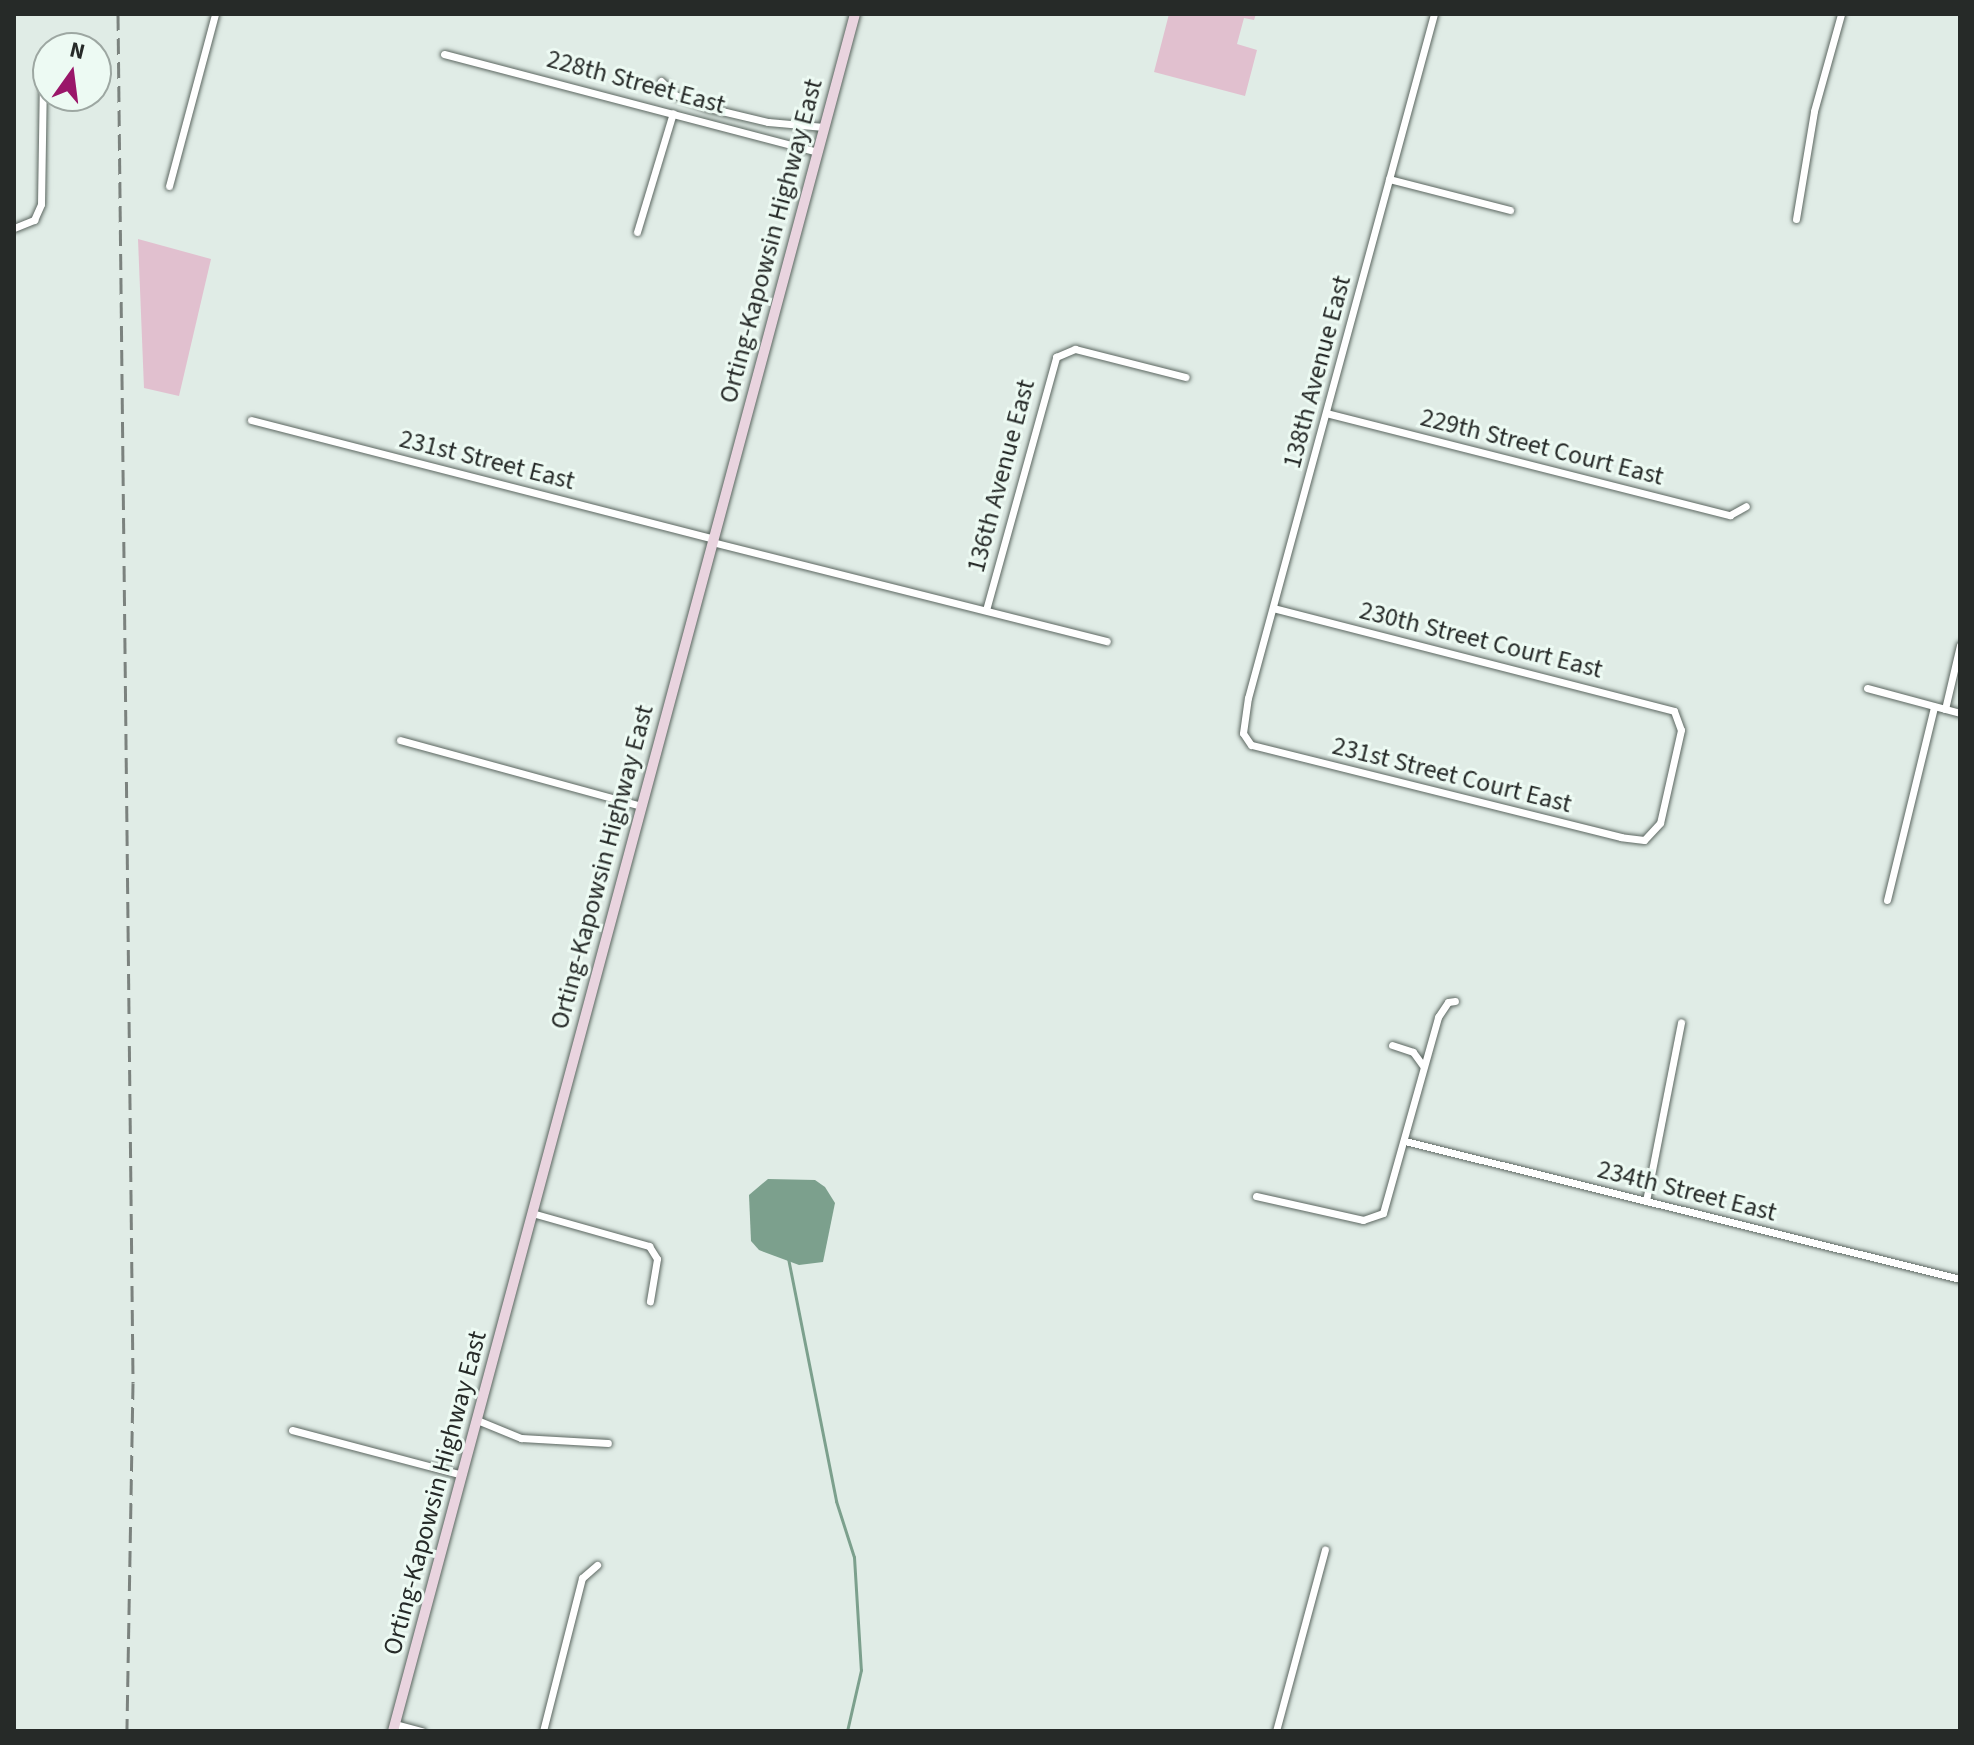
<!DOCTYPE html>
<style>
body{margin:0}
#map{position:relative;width:1974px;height:1745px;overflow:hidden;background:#e0ece6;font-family:"Source Sans 3",sans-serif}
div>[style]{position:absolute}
.green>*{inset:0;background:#e1c0cf}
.water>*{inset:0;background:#7ca08d}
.stream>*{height:3px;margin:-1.5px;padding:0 1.5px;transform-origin:1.5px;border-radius:1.5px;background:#7ca08d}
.roads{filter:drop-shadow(0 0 2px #5b6660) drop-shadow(0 0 2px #5b6660)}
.street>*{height:7px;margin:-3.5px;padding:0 3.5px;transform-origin:3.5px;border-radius:3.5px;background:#fff}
.secondary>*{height:10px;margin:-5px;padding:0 5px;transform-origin:5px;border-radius:5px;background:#e9d4df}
.rail>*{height:3px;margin-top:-1.5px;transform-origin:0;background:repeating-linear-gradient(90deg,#7b827e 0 16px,transparent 0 24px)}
span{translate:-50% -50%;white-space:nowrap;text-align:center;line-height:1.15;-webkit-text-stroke:6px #edfaf3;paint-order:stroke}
.street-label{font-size:26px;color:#262a28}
.frame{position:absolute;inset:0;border:16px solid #262a28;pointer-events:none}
.north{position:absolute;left:32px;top:32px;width:80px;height:80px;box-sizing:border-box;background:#edfaf3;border:2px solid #9da7a2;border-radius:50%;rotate:14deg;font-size:22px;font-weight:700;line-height:32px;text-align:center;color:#262a28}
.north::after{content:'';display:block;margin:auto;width:28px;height:36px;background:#9a1669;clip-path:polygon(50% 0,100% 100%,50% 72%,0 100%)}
</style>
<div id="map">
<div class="green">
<i style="clip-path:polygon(1169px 14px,1256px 14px,1254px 20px,1244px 18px,1237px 44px,1257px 50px,1245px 96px,1154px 72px)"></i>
<i style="clip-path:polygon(138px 239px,211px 259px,179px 396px,144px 388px)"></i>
</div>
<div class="water">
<i style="clip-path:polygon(768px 1179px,815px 1180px,825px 1187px,835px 1203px,823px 1262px,799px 1265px,759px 1250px,751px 1241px,749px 1195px)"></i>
</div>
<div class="stream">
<i style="left:788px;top:1258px;width:248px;rotate:78.8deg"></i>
<i style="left:836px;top:1501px;width:59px;rotate:72.2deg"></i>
<i style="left:854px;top:1557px;width:113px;rotate:86.5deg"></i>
<i style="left:861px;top:1670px;width:63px;rotate:102.9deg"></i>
</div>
<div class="roads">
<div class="street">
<i style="left:444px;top:54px;width:386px;rotate:14.7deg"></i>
<i style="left:661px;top:81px;width:20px;rotate:45deg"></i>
<i style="left:675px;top:95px;width:36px;rotate:21deg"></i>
<i style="left:709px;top:108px;width:61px;rotate:13.3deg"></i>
<i style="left:768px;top:122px;width:56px;rotate:5.1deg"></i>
<i style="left:1389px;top:179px;width:125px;rotate:14.4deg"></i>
<i style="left:169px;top:186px;width:178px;rotate:-75deg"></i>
<i style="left:1796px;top:219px;width:109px;rotate:-80.5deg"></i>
<i style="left:1814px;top:111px;width:101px;rotate:-74.4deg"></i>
<i style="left:14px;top:228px;width:22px;rotate:-22deg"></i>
<i style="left:34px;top:220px;width:17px;rotate:-66deg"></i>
<i style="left:41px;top:204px;width:123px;rotate:-89.1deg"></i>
<i style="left:637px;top:232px;width:124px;rotate:-73.2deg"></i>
<i style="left:1326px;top:413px;width:417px;rotate:14.2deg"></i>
<i style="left:1730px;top:515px;width:18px;rotate:-29deg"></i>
<i style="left:251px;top:420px;width:477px;rotate:14.4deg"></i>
<i style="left:712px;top:542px;width:407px;rotate:14.1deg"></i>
<i style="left:1273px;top:608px;width:414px;rotate:14.4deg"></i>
<i style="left:1674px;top:711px;width:20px;rotate:70deg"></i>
<i style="left:1681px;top:730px;width:95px;rotate:102.7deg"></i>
<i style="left:1660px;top:823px;width:23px;rotate:133deg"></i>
<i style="left:1644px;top:840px;width:23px;rotate:-173deg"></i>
<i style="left:1621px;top:837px;width:381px;rotate:-166deg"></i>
<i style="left:1251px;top:745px;width:14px;rotate:-124deg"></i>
<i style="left:1243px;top:733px;width:35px;rotate:-82deg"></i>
<i style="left:1248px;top:698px;width:709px;rotate:-74.79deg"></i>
<i style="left:986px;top:610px;width:263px;rotate:-74.5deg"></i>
<i style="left:1056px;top:357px;width:21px;rotate:-23deg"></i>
<i style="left:1075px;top:349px;width:114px;rotate:14.2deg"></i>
<i style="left:1867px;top:688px;width:96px;rotate:15deg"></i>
<i style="left:1945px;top:709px;width:66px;rotate:-76.8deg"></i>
<i style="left:400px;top:740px;width:250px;rotate:15.3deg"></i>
<i style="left:1887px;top:900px;width:199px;rotate:-76.3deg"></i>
<i style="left:1392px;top:1045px;width:22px;rotate:18deg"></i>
<i style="left:1413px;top:1052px;width:17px;rotate:54deg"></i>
<i style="left:1405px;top:1141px;width:572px;rotate:13.96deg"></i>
<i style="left:1256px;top:1196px;width:110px;rotate:12.6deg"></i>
<i style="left:1363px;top:1220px;width:21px;rotate:-19deg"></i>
<i style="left:1383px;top:1213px;width:204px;rotate:-74.3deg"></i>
<i style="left:1438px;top:1017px;width:18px;rotate:-56deg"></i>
<i style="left:1448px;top:1002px;width:7px;rotate:-8deg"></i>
<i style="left:1646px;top:1201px;width:182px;rotate:-78.9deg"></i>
<i style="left:532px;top:1213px;width:122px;rotate:15.8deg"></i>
<i style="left:649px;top:1246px;width:15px;rotate:58deg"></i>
<i style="left:657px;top:1259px;width:43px;rotate:99.5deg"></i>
<i style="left:477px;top:1420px;width:48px;rotate:22.2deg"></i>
<i style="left:521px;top:1438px;width:87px;rotate:3.3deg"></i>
<i style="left:292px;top:1430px;width:176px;rotate:14.8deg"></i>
<i style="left:395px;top:1724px;width:28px;rotate:15deg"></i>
<i style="left:543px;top:1731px;width:158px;rotate:-75.7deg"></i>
<i style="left:582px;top:1578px;width:20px;rotate:-41deg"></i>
<i style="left:1276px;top:1731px;width:188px;rotate:-74.9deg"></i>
</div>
<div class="secondary">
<i style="left:393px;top:1731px;width:1778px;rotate:-74.94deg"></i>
</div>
</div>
<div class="rail">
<i style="left:118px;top:14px;width:1369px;rotate:89.37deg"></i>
<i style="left:133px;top:1383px;width:348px;rotate:91deg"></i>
</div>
<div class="street-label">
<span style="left:636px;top:82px;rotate:15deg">228th Street East</span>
<span style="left:771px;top:241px;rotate:-75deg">Orting-Kapowsin Highway East</span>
<span style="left:1317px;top:372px;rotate:-75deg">138th Avenue East</span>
<span style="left:1542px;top:447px;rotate:14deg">229th Street Court East</span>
<span style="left:487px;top:460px;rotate:14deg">231st Street East</span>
<span style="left:1001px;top:476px;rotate:-75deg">136th Avenue East</span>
<span style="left:1481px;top:640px;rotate:14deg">230th Street Court East</span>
<span style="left:1452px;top:775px;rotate:14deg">231st Street Court East</span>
<span style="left:602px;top:867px;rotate:-75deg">Orting-Kapowsin Highway East</span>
<span style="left:1687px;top:1191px;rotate:14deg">234th Street East</span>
<span style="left:435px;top:1493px;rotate:-75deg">Orting-Kapowsin Highway East</span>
</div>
<div class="frame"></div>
<div class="north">N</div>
</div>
